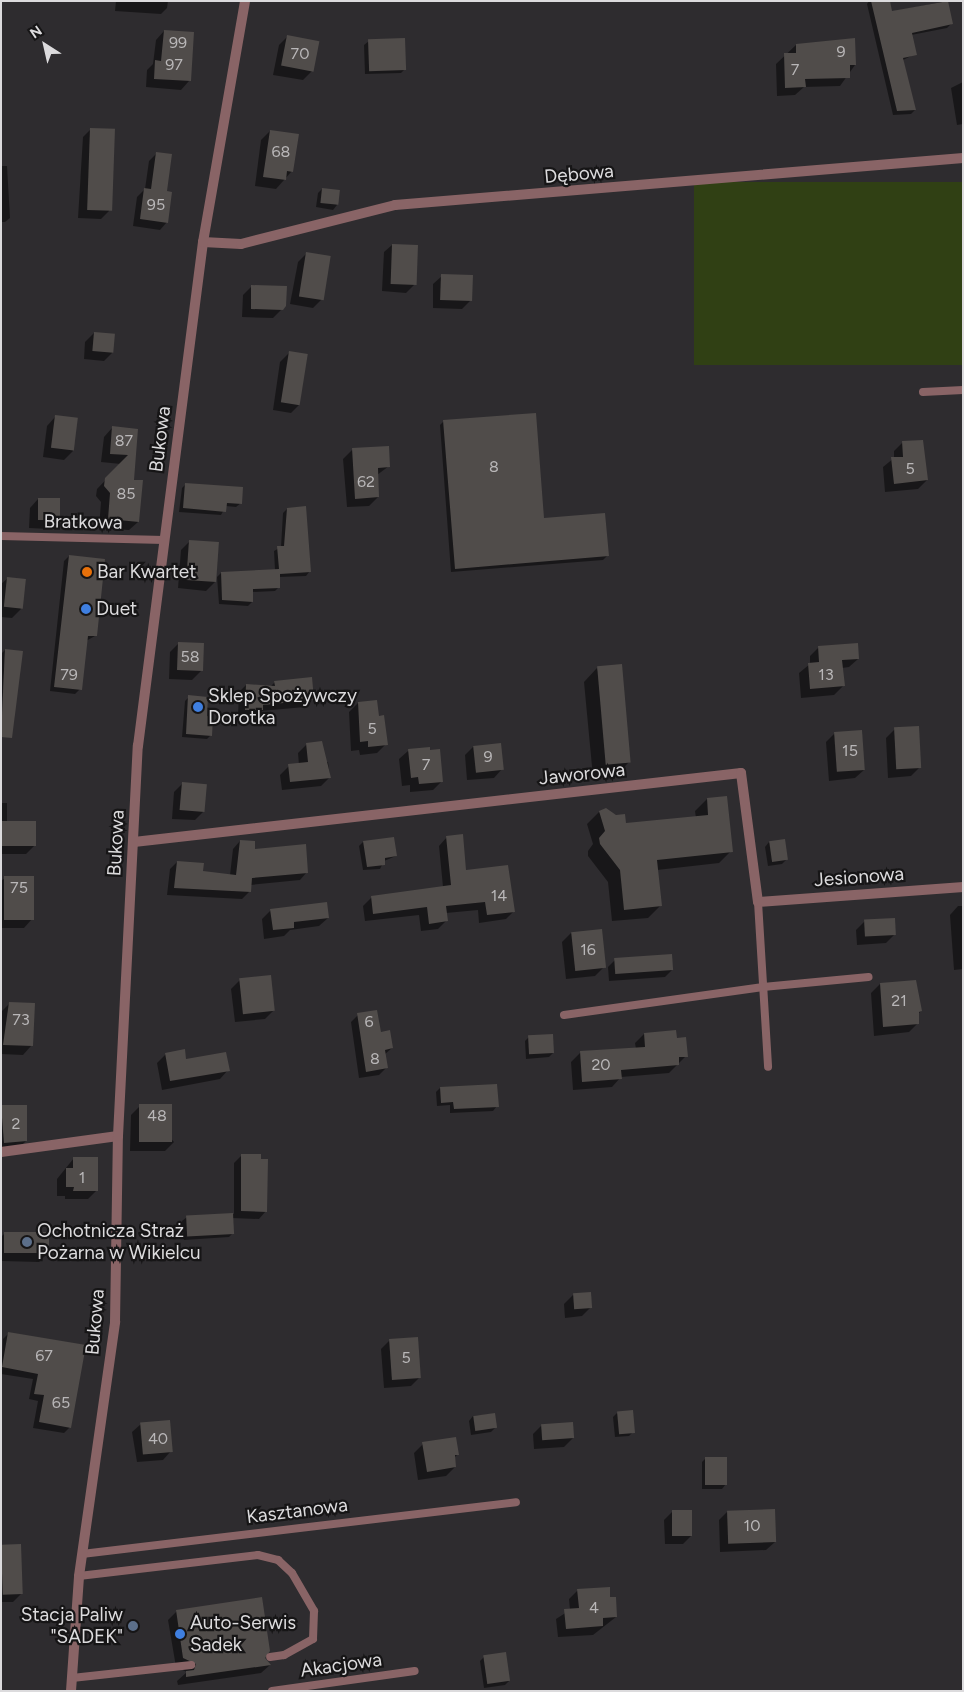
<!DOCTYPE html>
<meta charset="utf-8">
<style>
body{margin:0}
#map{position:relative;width:964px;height:1692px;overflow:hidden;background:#2e2c2f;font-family:Figtree,sans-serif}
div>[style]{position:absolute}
.green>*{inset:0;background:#304014;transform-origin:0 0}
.shadow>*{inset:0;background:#0007}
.building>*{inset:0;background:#504c4a;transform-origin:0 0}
.service>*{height:8px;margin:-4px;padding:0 4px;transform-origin:4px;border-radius:4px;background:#896466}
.minor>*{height:10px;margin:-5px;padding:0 5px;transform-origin:5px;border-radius:5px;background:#896466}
.tertiary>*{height:10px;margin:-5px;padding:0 5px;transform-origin:5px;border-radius:5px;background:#896466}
.dots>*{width:14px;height:14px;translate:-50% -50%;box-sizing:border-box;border:2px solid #161516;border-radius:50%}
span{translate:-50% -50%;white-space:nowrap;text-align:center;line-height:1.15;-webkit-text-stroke:4.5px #161516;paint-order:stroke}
.number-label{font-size:16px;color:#b9b7b8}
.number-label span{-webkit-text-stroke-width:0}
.street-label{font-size:19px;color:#dcdbdd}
.poi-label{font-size:19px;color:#dcdbdd}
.left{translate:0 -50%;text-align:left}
.right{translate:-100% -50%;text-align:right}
.frame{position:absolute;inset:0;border:2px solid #dcdbdd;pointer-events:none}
.north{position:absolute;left:20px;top:20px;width:50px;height:50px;-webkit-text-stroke:4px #161516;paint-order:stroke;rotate:325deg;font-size:14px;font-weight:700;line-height:20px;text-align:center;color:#dcdbdd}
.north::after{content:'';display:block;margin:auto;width:18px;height:22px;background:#dcdbdd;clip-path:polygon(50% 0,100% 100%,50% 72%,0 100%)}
</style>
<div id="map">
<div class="green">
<i style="left:963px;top:182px;width:183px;height:269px;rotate:90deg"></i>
</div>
<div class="shadow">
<i style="clip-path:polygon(116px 1px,168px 1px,167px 8px,161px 14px,115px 11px)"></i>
<i style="clip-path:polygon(869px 1px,888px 1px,891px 12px,947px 1px,951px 24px,947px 28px,911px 35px,915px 54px,903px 60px,915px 110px,911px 114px,893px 115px,867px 4px)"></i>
<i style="clip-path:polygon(164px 31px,189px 81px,181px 90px,146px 87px,147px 70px,153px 64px,156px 40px)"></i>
<i style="clip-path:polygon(287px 37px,312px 71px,303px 80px,273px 75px,279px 45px)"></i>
<i style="clip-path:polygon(369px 41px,405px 69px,401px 73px,365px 74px,364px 45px)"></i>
<i style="clip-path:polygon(796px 45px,855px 65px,840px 86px,804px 87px,795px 95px,777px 96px,776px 64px)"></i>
<i style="clip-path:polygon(963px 82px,963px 124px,957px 125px,951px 88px)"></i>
<i style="clip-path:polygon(91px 129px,109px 211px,101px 219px,78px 218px,83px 137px)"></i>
<i style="clip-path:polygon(270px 131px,292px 171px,276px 189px,255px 186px,261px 140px)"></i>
<i style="clip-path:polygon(156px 154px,165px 192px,167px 222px,160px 230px,133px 226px,137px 197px,145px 189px,149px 161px)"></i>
<i style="clip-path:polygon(1px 166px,7px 166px,10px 218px,5px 222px,1px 222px)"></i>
<i style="clip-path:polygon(322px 189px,337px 205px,333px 210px,316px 207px,318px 193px)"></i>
<i style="clip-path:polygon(392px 245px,414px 285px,406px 293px,382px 291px,384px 252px)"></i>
<i style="clip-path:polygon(307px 253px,322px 299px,313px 308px,290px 304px,298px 262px)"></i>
<i style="clip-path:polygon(442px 276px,471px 300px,462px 309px,433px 308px,433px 284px)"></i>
<i style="clip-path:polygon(252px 286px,285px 306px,273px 318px,242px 317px,243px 295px)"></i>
<i style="clip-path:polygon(94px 333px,113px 352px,104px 361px,84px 359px,85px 342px)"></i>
<i style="clip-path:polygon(289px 353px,300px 404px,291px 413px,273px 410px,280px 362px)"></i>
<i style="clip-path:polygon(55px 417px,73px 451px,64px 460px,43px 457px,47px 426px)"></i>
<i style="clip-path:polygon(444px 421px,543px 519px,607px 556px,603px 560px,451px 572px,440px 425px)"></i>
<i style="clip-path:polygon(112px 428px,137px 430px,132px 481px,138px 522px,129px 530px,99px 528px,101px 502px,96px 496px,97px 489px,121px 464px,101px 462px,104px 437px)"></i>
<i style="clip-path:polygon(903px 442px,927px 480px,918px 489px,885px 492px,883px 467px,894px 458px,894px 451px)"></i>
<i style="clip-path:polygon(352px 450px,389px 466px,377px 475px,378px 497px,369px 506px,347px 507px,343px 459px)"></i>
<i style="clip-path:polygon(186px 484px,241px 503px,236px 507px,226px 506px,221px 515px,179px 512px,182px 488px)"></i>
<i style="clip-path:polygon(38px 499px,58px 520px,49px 529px,29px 528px,30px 508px)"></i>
<i style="clip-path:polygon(287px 509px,310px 571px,306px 576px,279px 577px,279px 587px,275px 591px,251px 592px,252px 602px,248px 606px,219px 604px,217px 577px,221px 573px,275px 570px,274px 551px,281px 547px,283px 513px)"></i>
<i style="clip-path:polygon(190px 541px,215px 582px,206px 591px,178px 588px,181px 550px)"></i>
<i style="clip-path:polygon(69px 556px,95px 636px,86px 641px,80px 689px,75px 694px,50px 691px,64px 561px)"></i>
<i style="clip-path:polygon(8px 578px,21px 609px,12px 618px,1px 617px,1px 584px)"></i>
<i style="clip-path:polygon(179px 643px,201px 671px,192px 680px,169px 679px,170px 652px)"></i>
<i style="clip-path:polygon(819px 647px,858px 659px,849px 667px,842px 668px,843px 686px,834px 695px,801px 698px,799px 673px,810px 664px,810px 656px)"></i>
<i style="clip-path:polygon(5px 650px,1px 733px,1px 654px)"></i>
<i style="clip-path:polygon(597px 668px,629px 762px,616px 776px,593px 777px,584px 682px)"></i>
<i style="clip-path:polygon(275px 682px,312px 700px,305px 707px,261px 711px,254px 717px,238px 716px,239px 692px,246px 685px,270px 687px)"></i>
<i style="clip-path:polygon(189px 697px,206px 717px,211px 735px,207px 739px,182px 737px,185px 701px)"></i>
<i style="clip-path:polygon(358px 703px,386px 744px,377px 753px,360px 755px,359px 750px,351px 751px,349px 712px)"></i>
<i style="clip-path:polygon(895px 729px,920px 767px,911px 776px,888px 778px,886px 738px)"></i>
<i style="clip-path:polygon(835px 733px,864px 770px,855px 778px,829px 781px,826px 742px)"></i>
<i style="clip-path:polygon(307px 744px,323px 762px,328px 762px,330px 777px,321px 786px,282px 790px,280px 775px,289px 766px,299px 765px,298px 753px)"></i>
<i style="clip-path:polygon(474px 746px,502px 769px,494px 778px,467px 780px,465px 755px)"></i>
<i style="clip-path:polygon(408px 751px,442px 781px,433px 790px,410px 792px,410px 785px,402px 786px,399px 759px)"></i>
<i style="clip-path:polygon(183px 783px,204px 811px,195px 820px,172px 819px,174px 792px)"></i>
<i style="clip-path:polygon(707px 799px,731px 851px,719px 863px,657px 870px,660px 906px,648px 918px,612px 921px,608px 882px,588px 856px,588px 851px,593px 844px,587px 824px,599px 812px,625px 825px,696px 818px,695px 811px)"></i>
<i style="clip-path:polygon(1px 803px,7px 803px,7px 822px,35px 845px,26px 854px,1px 854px)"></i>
<i style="clip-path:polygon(447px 837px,465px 872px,514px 911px,506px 919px,479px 923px,478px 910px,446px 913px,446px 921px,438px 929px,421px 931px,419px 915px,365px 921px,363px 906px,371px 898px,443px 887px,439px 846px)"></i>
<i style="clip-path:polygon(240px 841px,253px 850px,307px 872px,300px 880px,250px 885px,249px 892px,242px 899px,167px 895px,170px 869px,177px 862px,201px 872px,230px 875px,233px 849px)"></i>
<i style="clip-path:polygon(363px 842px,396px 856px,384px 861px,380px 869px,363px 870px,359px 846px)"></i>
<i style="clip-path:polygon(769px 842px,786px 860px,782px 864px,768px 866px,765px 847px)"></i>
<i style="clip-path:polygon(5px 878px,32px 919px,24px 928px,1px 928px,1px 881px)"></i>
<i style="clip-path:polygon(958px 906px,963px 906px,963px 969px,954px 970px,950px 915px)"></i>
<i style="clip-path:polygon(271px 910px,328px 918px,319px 926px,290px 930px,284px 936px,264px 939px,262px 919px)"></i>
<i style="clip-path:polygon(865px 921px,895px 934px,886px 943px,857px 945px,856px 930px)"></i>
<i style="clip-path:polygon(571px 933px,604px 967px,595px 976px,566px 979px,562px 942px)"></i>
<i style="clip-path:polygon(615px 960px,672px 970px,665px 977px,609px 981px,608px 967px)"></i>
<i style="clip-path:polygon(240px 980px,274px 1010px,265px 1019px,235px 1022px,231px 989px)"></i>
<i style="clip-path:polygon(880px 984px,921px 1011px,918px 1014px,918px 1023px,909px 1032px,874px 1036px,871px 993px)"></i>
<i style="clip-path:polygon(9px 1004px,31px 1046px,23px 1055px,1px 1054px,1px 1012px)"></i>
<i style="clip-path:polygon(358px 1015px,392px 1048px,384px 1055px,386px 1068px,379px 1075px,359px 1078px,351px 1022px)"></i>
<i style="clip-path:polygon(644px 1034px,676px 1039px,686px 1056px,669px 1073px,621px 1077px,612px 1087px,573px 1090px,571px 1062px,580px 1053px,636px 1049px,635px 1043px)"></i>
<i style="clip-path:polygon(529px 1037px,553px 1053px,549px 1057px,526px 1059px,525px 1041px)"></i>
<i style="clip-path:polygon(166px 1054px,185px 1060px,228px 1070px,220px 1079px,162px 1090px,157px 1063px)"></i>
<i style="clip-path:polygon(440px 1088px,497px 1106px,493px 1111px,450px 1113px,450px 1105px,437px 1106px,436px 1092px)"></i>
<i style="clip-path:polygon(140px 1106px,174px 1142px,165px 1151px,130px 1151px,131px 1115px)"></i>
<i style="clip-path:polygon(4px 1107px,26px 1141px,17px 1150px,1px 1151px,1px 1110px)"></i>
<i style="clip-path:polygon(242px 1155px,266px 1211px,259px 1219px,232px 1218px,233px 1233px,229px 1237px,184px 1240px,182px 1221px,187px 1217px,234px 1214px,234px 1163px)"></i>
<i style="clip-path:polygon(74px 1158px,97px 1190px,88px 1199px,65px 1199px,65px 1196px,57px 1196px,57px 1179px)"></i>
<i style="clip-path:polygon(5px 1233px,48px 1253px,39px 1262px,1px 1261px,1px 1237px)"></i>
<i style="clip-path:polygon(573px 1295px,591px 1307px,582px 1316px,565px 1318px,564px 1304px)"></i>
<i style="clip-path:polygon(9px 1333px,85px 1346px,70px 1427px,64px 1433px,33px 1428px,38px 1401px,29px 1399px,33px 1379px,1px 1374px,3px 1339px)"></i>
<i style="clip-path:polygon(390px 1340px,420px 1377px,411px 1386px,384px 1388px,381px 1349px)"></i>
<i style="clip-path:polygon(617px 1413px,633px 1432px,629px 1436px,615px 1437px,613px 1417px)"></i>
<i style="clip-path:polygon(494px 1414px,495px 1428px,491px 1432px,471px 1435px,469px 1421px,473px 1416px)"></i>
<i style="clip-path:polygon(141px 1424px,171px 1451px,163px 1460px,137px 1462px,132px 1432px)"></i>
<i style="clip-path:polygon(542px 1425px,573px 1438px,564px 1447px,534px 1449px,533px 1434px)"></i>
<i style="clip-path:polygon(423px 1444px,458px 1454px,454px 1458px,455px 1467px,446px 1476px,418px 1480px,414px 1453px)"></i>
<i style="clip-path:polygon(706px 1458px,726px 1484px,722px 1489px,702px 1489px,702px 1462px)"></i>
<i style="clip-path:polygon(673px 1511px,692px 1535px,683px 1544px,665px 1544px,664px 1520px)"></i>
<i style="clip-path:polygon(728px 1511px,775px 1542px,766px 1550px,720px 1552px,719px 1520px)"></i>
<i style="clip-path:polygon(1px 1546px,22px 1593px,13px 1602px,1px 1602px)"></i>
<i style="clip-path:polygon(578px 1590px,609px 1599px,616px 1617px,593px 1635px,558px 1637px,556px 1619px,570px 1610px,569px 1599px)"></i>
<i style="clip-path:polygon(177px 1611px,270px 1665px,261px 1673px,178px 1685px,177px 1681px,187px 1672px,176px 1667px,168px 1620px)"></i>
<i style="clip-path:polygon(484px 1657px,509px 1681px,505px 1685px,484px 1688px,480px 1661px)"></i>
</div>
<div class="building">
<i style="clip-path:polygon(871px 1px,890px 1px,892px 11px,948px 1px,953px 24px,912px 33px,917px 55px,903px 58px,916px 110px,897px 111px)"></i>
<i style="clip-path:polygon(164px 30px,194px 32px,191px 81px,154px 79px,155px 60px,161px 61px)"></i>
<i style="left:287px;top:35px;width:33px;height:31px;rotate:11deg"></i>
<i style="left:405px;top:38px;width:32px;height:37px;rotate:88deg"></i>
<i style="clip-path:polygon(855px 38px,856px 65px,850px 65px,850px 78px,805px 79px,806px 87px,785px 88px,784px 53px,796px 53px,796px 44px)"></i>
<i style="left:90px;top:128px;width:25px;height:82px;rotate:2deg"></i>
<i style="clip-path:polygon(270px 130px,299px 134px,293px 172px,287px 171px,286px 180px,263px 177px)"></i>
<i style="clip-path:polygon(156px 152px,172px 154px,167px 191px,172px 192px,168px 223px,140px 219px,144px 188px,151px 189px)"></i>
<i style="left:322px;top:188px;width:18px;height:15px;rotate:6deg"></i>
<i style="left:392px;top:244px;width:26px;height:40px;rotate:2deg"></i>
<i style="left:306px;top:252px;width:25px;height:45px;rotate:9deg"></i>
<i style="left:441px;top:274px;width:32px;height:26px;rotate:2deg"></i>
<i style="clip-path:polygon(251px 285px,287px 286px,286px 306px,283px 310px,251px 309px)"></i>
<i style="left:94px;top:332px;width:21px;height:19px;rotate:5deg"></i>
<i style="left:289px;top:351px;width:19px;height:52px;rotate:9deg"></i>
<i style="clip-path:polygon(536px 413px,544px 518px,605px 513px,609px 556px,455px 569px,443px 420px)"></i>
<i style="left:55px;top:415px;width:23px;height:33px;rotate:7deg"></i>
<i style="clip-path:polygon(112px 426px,138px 429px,134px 480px,143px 480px,139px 522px,108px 519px,110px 493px,104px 486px,105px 478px,128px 455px,110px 454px)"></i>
<i style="clip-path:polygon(923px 440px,928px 480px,894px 484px,891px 457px,903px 457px,902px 441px)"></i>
<i style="clip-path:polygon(389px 446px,390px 467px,378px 468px,379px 497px,355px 499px,352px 448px)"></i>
<i style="clip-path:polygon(185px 483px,243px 487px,242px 504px,227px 503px,226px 512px,183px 508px)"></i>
<i style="left:38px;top:498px;width:22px;height:22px"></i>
<i style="clip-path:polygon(306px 506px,311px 572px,280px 574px,280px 588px,253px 589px,253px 602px,222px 600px,221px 572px,279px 569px,277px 546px,284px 546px,287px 508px)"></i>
<i style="left:189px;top:540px;width:30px;height:40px;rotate:4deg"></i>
<i style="clip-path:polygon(69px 555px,105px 559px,97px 636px,88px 636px,82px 690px,54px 687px)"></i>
<i style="left:7px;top:577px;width:19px;height:30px;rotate:6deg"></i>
<i style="left:178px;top:642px;width:26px;height:28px;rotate:2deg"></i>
<i style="clip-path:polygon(858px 643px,859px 659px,842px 660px,845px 686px,810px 689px,808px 663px,819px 662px,818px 646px)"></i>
<i style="clip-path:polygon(5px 649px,23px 651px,12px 738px,1px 737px)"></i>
<i style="left:622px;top:664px;width:99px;height:25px;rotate:85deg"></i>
<i style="clip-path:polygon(312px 677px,314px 700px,263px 705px,263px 710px,245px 710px,246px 684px,275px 686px,274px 681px)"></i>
<i style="clip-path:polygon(188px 695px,208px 697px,207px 716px,213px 717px,212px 736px,186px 734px)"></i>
<i style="clip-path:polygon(377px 700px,379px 716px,384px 715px,388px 745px,368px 747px,368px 741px,360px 742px,358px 702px)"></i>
<i style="left:919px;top:726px;width:42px;height:25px;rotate:87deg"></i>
<i style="left:862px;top:730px;width:40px;height:28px;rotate:86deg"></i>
<i style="clip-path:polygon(322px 741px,331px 778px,290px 782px,288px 764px,308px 762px,306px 743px)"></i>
<i style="left:501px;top:743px;width:27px;height:28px;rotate:84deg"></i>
<i style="clip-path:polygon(430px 747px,430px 750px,440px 749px,443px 782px,419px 784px,418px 777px,411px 778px,408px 749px)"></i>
<i style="left:182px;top:782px;width:25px;height:28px;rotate:5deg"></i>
<i style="clip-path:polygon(727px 796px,733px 852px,657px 860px,662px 906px,624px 910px,620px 870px,600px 844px,599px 838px,605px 831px,599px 811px,606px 808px,616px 815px,625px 814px,626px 823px,708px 815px,707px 798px)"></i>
<i style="left:1px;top:821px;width:35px;height:25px"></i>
<i style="clip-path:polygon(463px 834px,466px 870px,508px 865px,515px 912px,487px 915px,485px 902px,446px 906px,448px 921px,429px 924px,427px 907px,373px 914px,371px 896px,451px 885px,446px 836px)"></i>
<i style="clip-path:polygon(394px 837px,397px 856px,385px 858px,385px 865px,367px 867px,363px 841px)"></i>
<i style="left:785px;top:839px;width:21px;height:16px;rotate:82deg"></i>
<i style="clip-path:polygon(240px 840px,255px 841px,255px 849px,306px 844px,308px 873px,252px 878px,251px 892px,174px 888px,177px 861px,204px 863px,203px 871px,236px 875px)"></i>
<i style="left:34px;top:876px;width:44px;height:30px;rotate:90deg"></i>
<i style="clip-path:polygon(327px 902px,329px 918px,294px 922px,294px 928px,273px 930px,270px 909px)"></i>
<i style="left:895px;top:918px;width:17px;height:31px;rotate:87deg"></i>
<i style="left:602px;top:929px;width:39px;height:31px;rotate:84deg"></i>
<i style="left:672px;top:954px;width:16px;height:58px;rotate:86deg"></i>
<i style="left:271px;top:975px;width:36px;height:32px;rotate:84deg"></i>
<i style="clip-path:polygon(916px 980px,922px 1011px,919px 1012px,919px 1024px,883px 1027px,880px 983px)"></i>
<i style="clip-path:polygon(9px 1002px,35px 1003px,33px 1046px,3px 1045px)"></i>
<i style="clip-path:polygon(377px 1010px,381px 1032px,390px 1030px,393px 1048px,385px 1050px,388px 1068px,366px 1072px,357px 1013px)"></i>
<i style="clip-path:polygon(676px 1030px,677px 1038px,686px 1037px,688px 1057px,679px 1057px,679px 1065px,621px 1070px,622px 1079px,582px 1082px,580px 1051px,645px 1047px,644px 1033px)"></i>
<i style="left:553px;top:1034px;width:19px;height:25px;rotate:87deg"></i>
<i style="clip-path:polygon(185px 1049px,186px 1059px,226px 1052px,230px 1071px,170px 1081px,165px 1053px)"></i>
<i style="clip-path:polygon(497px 1084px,499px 1107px,454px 1109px,453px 1102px,441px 1103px,440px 1087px)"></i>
<i style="left:139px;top:1104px;width:33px;height:38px"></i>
<i style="clip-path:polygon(1px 1105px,27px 1105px,27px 1141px,4px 1143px)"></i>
<i style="clip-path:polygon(241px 1154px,261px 1154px,261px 1159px,268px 1159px,267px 1212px,241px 1211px)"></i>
<i style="clip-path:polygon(73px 1157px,98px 1157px,98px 1191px,73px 1191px,74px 1187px,66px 1187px,66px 1168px,73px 1168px)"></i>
<i style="left:233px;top:1213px;width:21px;height:47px;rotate:87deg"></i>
<i style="left:4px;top:1232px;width:45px;height:21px"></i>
<i style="left:591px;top:1292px;width:16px;height:18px;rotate:86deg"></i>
<i style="clip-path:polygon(8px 1332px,86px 1345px,71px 1428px,39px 1422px,44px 1395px,34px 1394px,38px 1374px,2px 1367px)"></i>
<i style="left:418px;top:1337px;width:41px;height:29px;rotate:86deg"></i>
<i style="left:633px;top:1410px;width:23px;height:16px;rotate:85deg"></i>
<i style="left:495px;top:1413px;width:15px;height:22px;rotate:82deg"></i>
<i style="left:170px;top:1420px;width:32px;height:30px;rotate:85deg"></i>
<i style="left:573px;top:1422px;width:16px;height:32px;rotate:86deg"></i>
<i style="clip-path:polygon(456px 1437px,459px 1455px,455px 1455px,456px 1467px,427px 1472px,422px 1442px)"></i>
<i style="left:705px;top:1457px;width:22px;height:28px"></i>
<i style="left:775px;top:1509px;width:33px;height:48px;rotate:88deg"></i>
<i style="left:672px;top:1510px;width:20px;height:26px"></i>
<i style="left:21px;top:1544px;width:50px;height:20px;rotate:88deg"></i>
<i style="clip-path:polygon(610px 1587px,610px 1597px,616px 1597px,617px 1617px,603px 1618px,603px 1626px,566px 1629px,564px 1609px,579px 1608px,577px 1589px)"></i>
<i style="clip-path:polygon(262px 1597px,270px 1651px,265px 1658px,271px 1665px,186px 1677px,186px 1671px,194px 1670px,196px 1664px,183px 1658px,176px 1610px)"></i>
<i style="left:506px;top:1652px;width:29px;height:23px;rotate:82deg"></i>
</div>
<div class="service">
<i style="left:923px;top:392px;width:40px;rotate:-2.9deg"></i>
<i style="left:1px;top:536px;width:163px;rotate:1.4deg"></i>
<i style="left:758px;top:902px;width:165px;rotate:86.5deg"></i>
<i style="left:564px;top:1015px;width:201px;rotate:-8deg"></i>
<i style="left:763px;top:987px;width:106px;rotate:-5.4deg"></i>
<i style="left:82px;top:1554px;width:437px;rotate:-6.8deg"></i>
<i style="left:79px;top:1576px;width:180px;rotate:-6.7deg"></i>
<i style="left:258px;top:1555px;width:21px;rotate:14deg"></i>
<i style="left:278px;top:1560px;width:19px;rotate:43deg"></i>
<i style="left:292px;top:1573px;width:44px;rotate:59.9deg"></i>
<i style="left:314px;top:1611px;width:28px;rotate:92deg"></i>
<i style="left:313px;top:1639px;width:33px;rotate:151deg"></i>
<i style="left:284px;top:1655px;width:14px;rotate:172deg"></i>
<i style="left:72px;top:1678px;width:120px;rotate:-6.2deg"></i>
<i style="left:272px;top:1691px;width:144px;rotate:-8deg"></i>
</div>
<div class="minor">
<i style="left:203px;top:242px;width:38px;rotate:3deg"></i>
<i style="left:241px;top:244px;width:159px;rotate:-14.2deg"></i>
<i style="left:395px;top:205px;width:570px;rotate:-4.73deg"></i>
<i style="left:134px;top:842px;width:611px;rotate:-6.49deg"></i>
<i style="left:741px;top:773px;width:130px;rotate:82.5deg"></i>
<i style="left:758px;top:902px;width:206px;rotate:-4.2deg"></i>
</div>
<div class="tertiary">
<i style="left:1px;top:1152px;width:118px;rotate:-7.8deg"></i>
<i style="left:71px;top:1691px;width:115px;rotate:-86deg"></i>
<i style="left:79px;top:1576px;width:257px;rotate:-81.9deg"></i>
<i style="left:115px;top:1322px;width:186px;rotate:-89.1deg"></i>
<i style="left:118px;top:1136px;width:391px;rotate:-87.1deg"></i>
<i style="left:138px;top:746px;width:508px;rotate:-82.65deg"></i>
<i style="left:203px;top:242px;width:245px;rotate:-80.1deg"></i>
</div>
<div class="dots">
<i style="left:87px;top:572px;background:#e8710a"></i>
<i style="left:86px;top:609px;background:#3f7fe0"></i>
<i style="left:198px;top:707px;background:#3f7fe0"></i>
<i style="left:27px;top:1242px;background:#5c6f8a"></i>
<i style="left:133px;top:1626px;background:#5c6f8a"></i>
<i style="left:180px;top:1634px;background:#3f7fe0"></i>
</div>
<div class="number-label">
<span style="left:178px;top:43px">99</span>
<span style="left:841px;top:52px">9</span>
<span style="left:300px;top:54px">70</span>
<span style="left:174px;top:65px">97</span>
<span style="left:795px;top:70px">7</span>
<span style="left:281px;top:152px">68</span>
<span style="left:156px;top:205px">95</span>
<span style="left:124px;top:441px">87</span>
<span style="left:494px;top:467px">8</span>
<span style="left:910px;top:469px">5</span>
<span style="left:366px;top:482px">62</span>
<span style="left:126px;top:494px">85</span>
<span style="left:190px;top:657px">58</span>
<span style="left:69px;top:675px">79</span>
<span style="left:826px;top:675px">13</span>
<span style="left:372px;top:729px">5</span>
<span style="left:850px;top:751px">15</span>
<span style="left:488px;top:757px">9</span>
<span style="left:426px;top:765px">7</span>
<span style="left:19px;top:888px">75</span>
<span style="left:499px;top:896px">14</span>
<span style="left:588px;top:950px">16</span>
<span style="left:899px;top:1001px">21</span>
<span style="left:21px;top:1020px">73</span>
<span style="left:369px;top:1022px">6</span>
<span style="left:375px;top:1059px">8</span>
<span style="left:601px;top:1065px">20</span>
<span style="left:157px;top:1116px">48</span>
<span style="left:16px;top:1124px">2</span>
<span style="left:82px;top:1178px">1</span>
<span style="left:44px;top:1356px">67</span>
<span style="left:406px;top:1358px">5</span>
<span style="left:61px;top:1403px">65</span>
<span style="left:158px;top:1439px">40</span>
<span style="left:752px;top:1526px">10</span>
<span style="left:594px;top:1608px">4</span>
</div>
<div class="street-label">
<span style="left:579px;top:174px;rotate:-5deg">Dębowa</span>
<span style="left:160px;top:439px;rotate:-83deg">Bukowa</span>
<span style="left:83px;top:522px;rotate:1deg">Bratkowa</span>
<span style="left:582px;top:774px;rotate:-6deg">Jaworowa</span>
<span style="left:116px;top:843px;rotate:-87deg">Bukowa</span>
<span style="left:859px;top:877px;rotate:-4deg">Jesionowa</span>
<span style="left:95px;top:1322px;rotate:-85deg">Bukowa</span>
<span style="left:297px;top:1511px;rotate:-7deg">Kasztanowa</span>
<span style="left:341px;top:1665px;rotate:-8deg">Akacjowa</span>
</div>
<div class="poi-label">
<span class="left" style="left:97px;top:572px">Bar Kwartet</span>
<span class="left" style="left:96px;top:609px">Duet</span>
<span class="left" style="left:208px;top:707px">Sklep Spożywczy<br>Dorotka</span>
<span class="left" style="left:37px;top:1242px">Ochotnicza Straż<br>Pożarna w Wikielcu</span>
<span class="right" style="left:123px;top:1626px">Stacja Paliw<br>"SADEK"</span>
<span class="left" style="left:190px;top:1634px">Auto-Serwis<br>Sadek</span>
</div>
<div class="frame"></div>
<div class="north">N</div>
</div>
